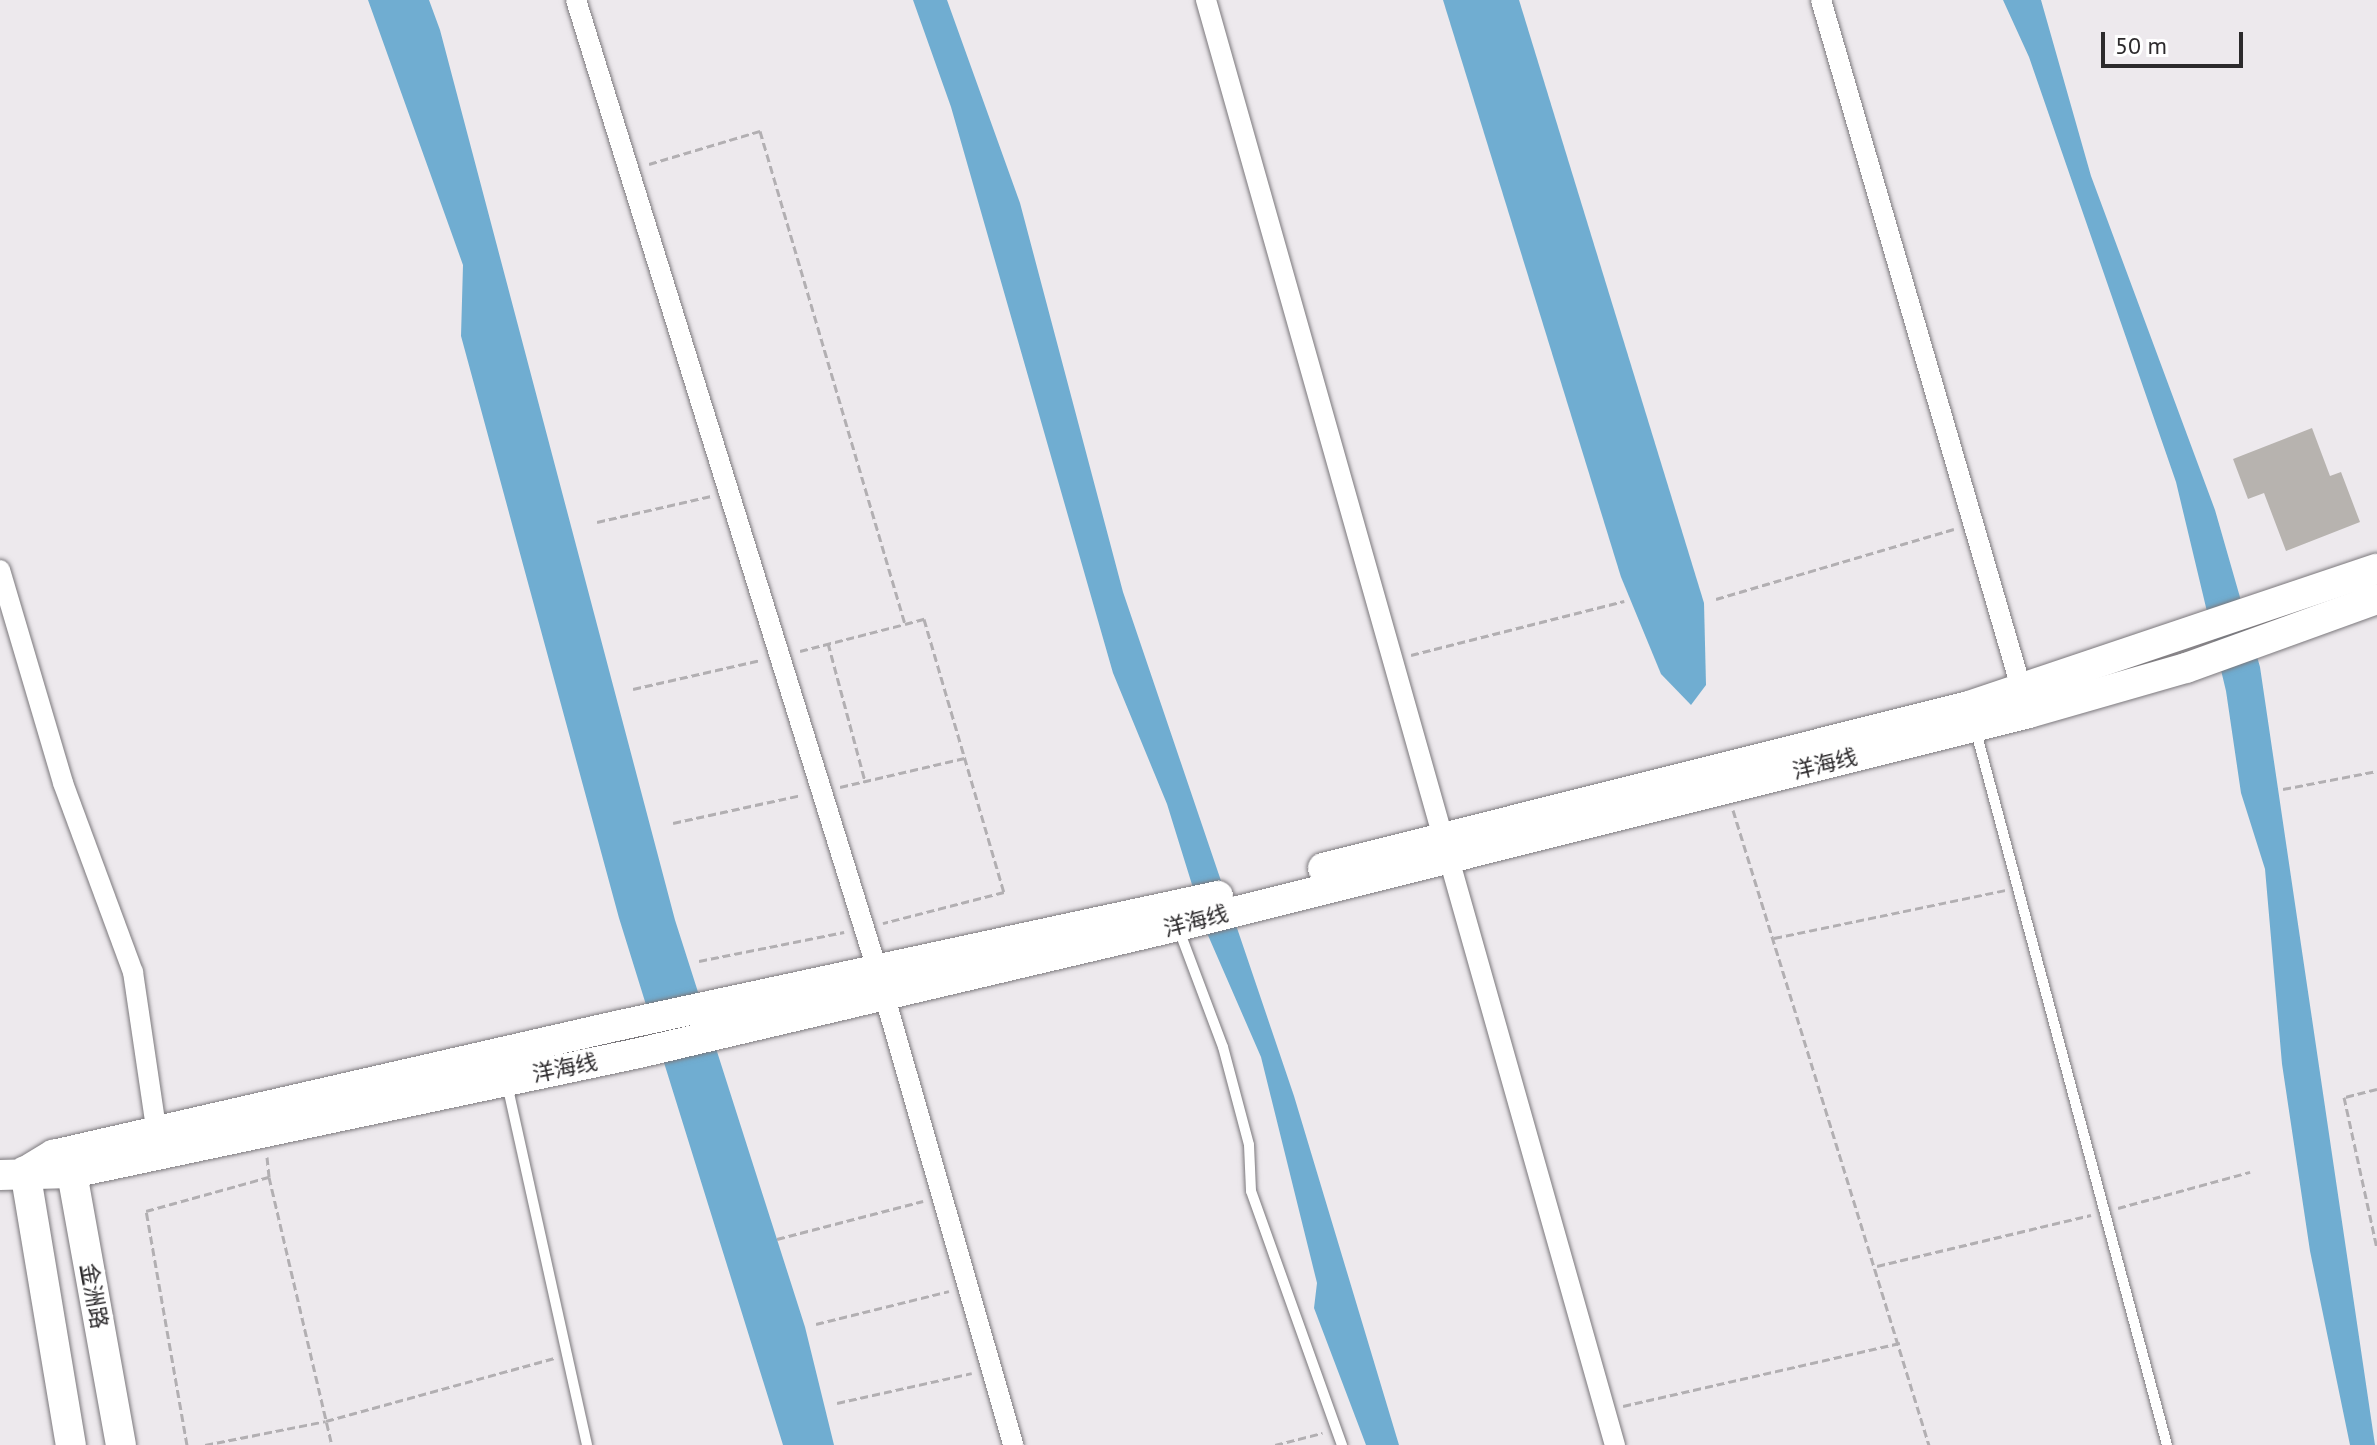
<!DOCTYPE html>
<meta charset="utf-8">
<style>
body{margin:0}
#map{position:relative;width:2377px;height:1445px;overflow:hidden;background:#ede9ed;font-family:"PT Sans","Noto Sans SC",sans-serif}
div>[style]{position:absolute}
.water>*{inset:0;background:#70add1}
.building>*{inset:0;background:#b7b3af}
.path>*{height:3px;margin-top:-1.5px;transform-origin:0;background:repeating-linear-gradient(90deg,#b2afb2 0 8px,transparent 0 12px)}
.roads{filter:drop-shadow(0 0 2px #7b787c) drop-shadow(0 0 2px #7b787c)}
.lane>*{height:10px;margin:-5px;padding:0 5px;transform-origin:5px;border-radius:5px;background:#fff}
.street>*{height:20px;margin:-10px;padding:0 10px;transform-origin:10px;border-radius:10px;background:#fff}
.secondary>*{height:30px;margin:-15px;padding:0 15px;transform-origin:15px;border-radius:15px;background:#fff}
span{translate:-50% -50%;white-space:nowrap;text-align:center;line-height:1.15;-webkit-text-stroke:7px #fff;paint-order:stroke}
.street-label{font-size:22px;color:#2c2a2c}
.scale{position:absolute;left:2101px;top:32px;width:142px;height:36px;box-sizing:border-box;border:4px solid #2c2a2c;border-top:0;padding-left:10px;font-size:24px;line-height:28px;white-space:nowrap;color:#2c2a2c;-webkit-text-stroke:6px #fff;paint-order:stroke}
</style>
<div id="map">
<div class="water">
<i style="clip-path:polygon(368px 0,429px 0,440px 30px,675px 920px,805px 1327px,834px 1445px,783px 1445px,619px 918px,461px 336px,463px 265px)"></i>
<i style="clip-path:polygon(913px 0,947px 0,1020px 203px,1123px 592px,1294px 1096px,1399px 1445px,1366px 1445px,1314px 1308px,1317px 1283px,1261px 1057px,1207px 933px,1167px 804px,1113px 673px,951px 107px)"></i>
<i style="clip-path:polygon(1443px 0,1519px 0,1704px 603px,1706px 685px,1691px 705px,1661px 674px,1621px 577px)"></i>
<i style="clip-path:polygon(2003px 0,2041px 0,2091px 176px,2215px 510px,2260px 667px,2375px 1445px,2350px 1445px,2310px 1251px,2282px 1064px,2265px 869px,2241px 793px,2226px 691px,2176px 482px,2029px 57px)"></i>
</div>
<div class="building">
<i style="clip-path:polygon(2312px 428px,2330px 476px,2341px 472px,2360px 522px,2286px 551px,2264px 493px,2248px 499px,2233px 459px)"></i>
</div>
<div class="path">
<i style="left:649px;top:164px;width:116px;rotate:-16.6deg"></i>
<i style="left:760px;top:131px;width:514px;rotate:73.61deg"></i>
<i style="left:905px;top:624px;width:20px;rotate:-15deg"></i>
<i style="left:924px;top:619px;width:284px;rotate:73.7deg"></i>
<i style="left:1004px;top:892px;width:125px;rotate:165.6deg"></i>
<i style="left:597px;top:522px;width:117px;rotate:-12.8deg"></i>
<i style="left:1716px;top:599px;width:248px;rotate:-16.4deg"></i>
<i style="left:828px;top:643px;width:143px;rotate:75deg"></i>
<i style="left:800px;top:651px;width:108px;rotate:-14.4deg"></i>
<i style="left:1411px;top:655px;width:220px;rotate:-14.2deg"></i>
<i style="left:633px;top:689px;width:131px;rotate:-12.8deg"></i>
<i style="left:840px;top:787px;width:128px;rotate:-13.1deg"></i>
<i style="left:2283px;top:789px;width:96px;rotate:-10.8deg"></i>
<i style="left:1733px;top:810px;width:665px;rotate:72.85deg"></i>
<i style="left:673px;top:823px;width:131px;rotate:-12.3deg"></i>
<i style="left:1774px;top:938px;width:236px;rotate:-11.7deg"></i>
<i style="left:699px;top:961px;width:148px;rotate:-11.3deg"></i>
<i style="left:2377px;top:1089px;width:34px;rotate:166deg"></i>
<i style="left:2344px;top:1097px;width:155px;rotate:77.7deg"></i>
<i style="left:267px;top:1157px;width:20px;rotate:84deg"></i>
<i style="left:2118px;top:1208px;width:137px;rotate:-15.3deg"></i>
<i style="left:777px;top:1239px;width:151px;rotate:-14.6deg"></i>
<i style="left:1877px;top:1266px;width:220px;rotate:-13.4deg"></i>
<i style="left:816px;top:1324px;width:137px;rotate:-13.9deg"></i>
<i style="left:837px;top:1403px;width:138px;rotate:-12.5deg"></i>
<i style="left:1623px;top:1406px;width:284px;rotate:-12.8deg"></i>
<i style="left:187px;top:1445px;width:238px;rotate:-99.9deg"></i>
<i style="left:146px;top:1211px;width:128px;rotate:-15.5deg"></i>
<i style="left:269px;top:1177px;width:275px;rotate:76.8deg"></i>
<i style="left:205px;top:1445px;width:123px;rotate:-11.2deg"></i>
<i style="left:326px;top:1421px;width:237px;rotate:-15.4deg"></i>
<i style="left:1275px;top:1445px;width:49px;rotate:-14.3deg"></i>
</div>
<div class="roads">
<div class="lane">
<i style="left:1975px;top:728px;width:742px;rotate:75.01deg"></i>
<i style="left:1179px;top:930px;width:125px;rotate:69.4deg"></i>
<i style="left:1223px;top:1047px;width:101px;rotate:75.1deg"></i>
<i style="left:1249px;top:1145px;width:46px;rotate:87.5deg"></i>
<i style="left:1251px;top:1191px;width:270px;rotate:70.3deg"></i>
<i style="left:507px;top:1084px;width:370px;rotate:77.5deg"></i>
</div>
<div class="street">
<i style="left:576px;top:0;width:1012px;rotate:72.75deg"></i>
<i style="left:876px;top:966px;width:498px;rotate:74deg"></i>
<i style="left:1206px;top:0;width:1502px;rotate:74.2deg"></i>
<i style="left:1821px;top:0;width:727px;rotate:73.78deg"></i>
<i style="left:0;top:570px;width:222px;rotate:73.5deg"></i>
<i style="left:63px;top:783px;width:202px;rotate:69.7deg"></i>
<i style="left:133px;top:972px;width:171px;rotate:81.6deg"></i>
</div>
<div class="secondary">
<i style="left:1323px;top:868px;width:666px;rotate:-14.08deg"></i>
<i style="left:1969px;top:706px;width:430px;rotate:-18.6deg"></i>
<i style="left:57px;top:1159px;width:21px;rotate:43deg"></i>
<i style="left:72px;top:1173px;width:276px;rotate:79.8deg"></i>
<i style="left:31px;top:1168px;width:26px;rotate:-31deg"></i>
<i style="left:53px;top:1155px;width:578px;rotate:-12.91deg"></i>
<i style="left:616px;top:1026px;width:616px;rotate:-12.19deg"></i>
<i style="left:25px;top:1171px;width:278px;rotate:80.5deg"></i>
<i style="left:0;top:1175px;width:72px;rotate:-1.6deg"></i>
<i style="left:72px;top:1173px;width:580px;rotate:-11.95deg"></i>
<i style="left:639px;top:1053px;width:554px;rotate:-13.26deg"></i>
<i style="left:1178px;top:926px;width:877px;rotate:-14.05deg"></i>
<i style="left:2029px;top:713px;width:163px;rotate:-16deg"></i>
<i style="left:2186px;top:668px;width:203px;rotate:-19.9deg"></i>
</div>
</div>
<div class="street-label">
<span style="left:1825px;top:764px;rotate:-14deg">洋海线</span>
<span style="left:1196px;top:921px;rotate:-15deg">洋海线</span>
<span style="left:565px;top:1068px;rotate:-12deg">洋海线</span>
<span style="left:94px;top:1296px;rotate:80deg">金洲路</span>
</div>
<div class="scale">50 m</div>
</div>
